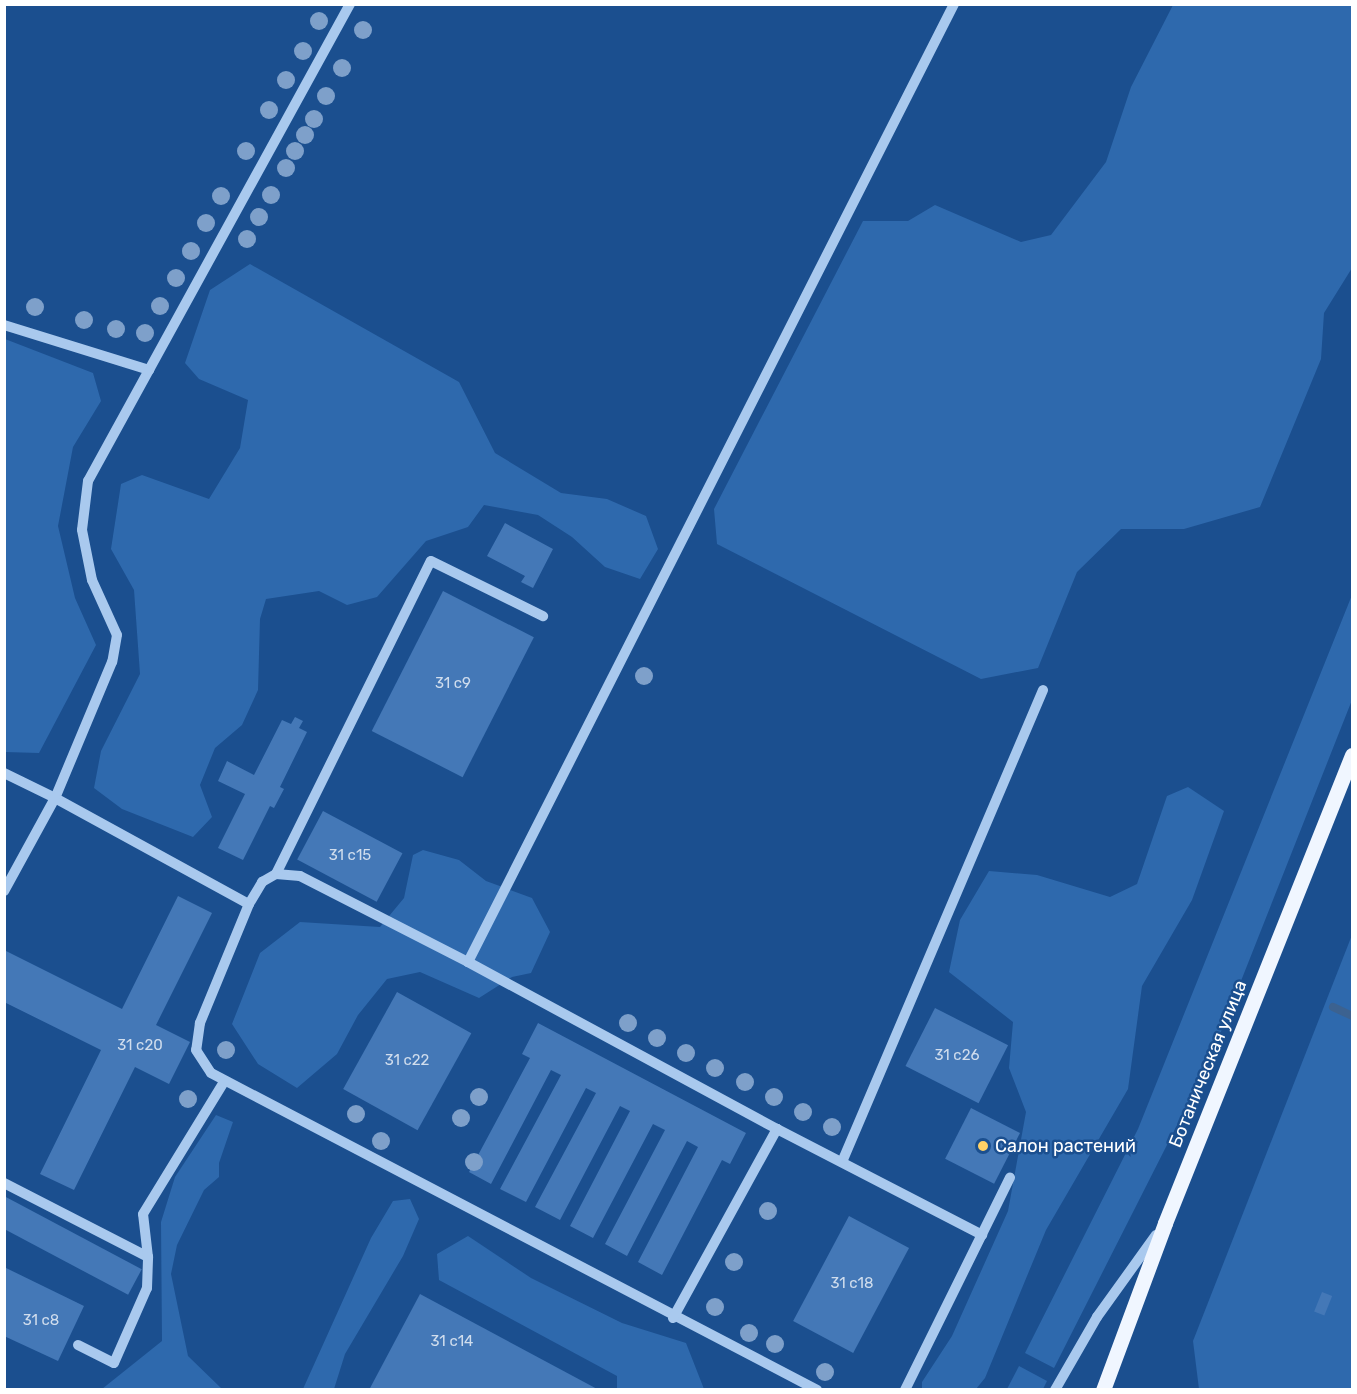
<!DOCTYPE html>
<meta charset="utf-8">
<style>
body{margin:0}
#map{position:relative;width:1357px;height:1394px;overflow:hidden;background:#1b4f8f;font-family:Rubik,sans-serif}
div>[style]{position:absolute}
.green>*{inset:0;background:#2e69ad}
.stream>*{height:8px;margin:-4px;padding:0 4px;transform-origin:4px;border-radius:4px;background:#3c6290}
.building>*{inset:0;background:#4478b7;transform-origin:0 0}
.minor>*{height:10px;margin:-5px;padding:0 5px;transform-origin:5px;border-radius:5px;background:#a9c9ee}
.major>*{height:15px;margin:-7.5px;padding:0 7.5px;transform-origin:7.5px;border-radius:7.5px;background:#f0f6ff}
.trees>*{width:18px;height:18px;margin:-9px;border-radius:50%;background:#7ea0ca}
.dots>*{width:16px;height:16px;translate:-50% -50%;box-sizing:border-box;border:3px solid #1b4f8f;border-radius:50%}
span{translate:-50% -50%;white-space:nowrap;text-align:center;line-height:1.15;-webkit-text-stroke:5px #1b4f8f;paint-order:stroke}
.number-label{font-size:15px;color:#d0dded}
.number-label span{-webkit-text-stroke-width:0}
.street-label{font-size:18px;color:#fff}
.poi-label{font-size:18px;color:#fff}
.left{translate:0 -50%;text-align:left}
.frame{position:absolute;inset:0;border:6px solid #fff;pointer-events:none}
</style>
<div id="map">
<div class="green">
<i style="clip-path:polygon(1173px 5px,1352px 5px,1352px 268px,1324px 313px,1321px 359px,1260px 507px,1184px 529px,1121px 529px,1077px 572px,1038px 668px,981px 679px,717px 544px,714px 509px,863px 221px,908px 221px,935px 205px,1021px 242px,1051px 235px,1106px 162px,1131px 87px)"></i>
<i style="clip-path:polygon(250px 264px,459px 382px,495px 453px,561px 493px,607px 499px,646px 516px,658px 549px,640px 579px,605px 567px,572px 537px,538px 515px,484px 505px,468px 527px,426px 541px,377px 597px,347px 605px,319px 591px,266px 599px,260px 619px,258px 690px,242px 725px,215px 748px,200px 785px,212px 817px,193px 837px,122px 809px,94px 788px,101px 751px,140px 674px,134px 590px,111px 549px,121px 484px,142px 475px,209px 499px,240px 448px,248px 400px,199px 379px,185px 363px,210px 290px)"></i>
<i style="clip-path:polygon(5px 339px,93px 373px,101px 401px,73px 447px,58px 526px,75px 598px,96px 645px,39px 753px,5px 752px)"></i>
<i style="clip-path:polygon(1352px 595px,1352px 700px,1209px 1062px,1054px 1368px,1025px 1353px,1138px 1129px)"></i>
<i style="clip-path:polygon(1188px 787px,1224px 811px,1192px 900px,1142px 986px,1128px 1089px,1046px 1230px,985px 1378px,976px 1389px,922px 1389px,922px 1382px,952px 1336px,1008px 1211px,1026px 1112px,1009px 1068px,1013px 1022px,949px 972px,960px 920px,989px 871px,1037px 875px,1110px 897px,1137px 884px,1167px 796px)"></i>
<i style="clip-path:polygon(423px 850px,459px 860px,486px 881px,532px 898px,550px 932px,531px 973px,512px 977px,479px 998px,420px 972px,387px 979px,358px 1015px,337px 1054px,297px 1088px,258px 1064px,232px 1024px,260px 953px,300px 922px,380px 927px,404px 898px,413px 855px)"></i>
<i style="clip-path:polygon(1352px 935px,1352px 1389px,1199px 1389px,1193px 1341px)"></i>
<i style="clip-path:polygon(216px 1115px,233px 1122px,219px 1163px,219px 1177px,204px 1190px,177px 1245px,171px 1274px,188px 1356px,222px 1389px,102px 1389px,162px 1341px,161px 1222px,175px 1177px)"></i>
<i style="clip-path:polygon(410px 1199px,419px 1219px,403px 1256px,345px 1354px,334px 1389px,303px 1389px,371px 1238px,393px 1201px)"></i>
<i style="clip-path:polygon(468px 1236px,531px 1278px,622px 1323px,686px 1343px,704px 1389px,617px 1389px,617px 1376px,439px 1280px,437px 1254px)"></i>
<i style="clip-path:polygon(1019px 1366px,1047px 1381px,1043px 1389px,1007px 1389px)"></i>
</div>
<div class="stream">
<i style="left:1333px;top:1007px;width:21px;rotate:25deg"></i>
</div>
<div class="building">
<i style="clip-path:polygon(505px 523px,553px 549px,533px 588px,521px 582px,525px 576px,487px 556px)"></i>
<i style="left:443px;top:591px;width:102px;height:157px;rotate:27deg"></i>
<i style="clip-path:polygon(295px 717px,303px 721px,299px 728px,307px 732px,280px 787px,284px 789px,274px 808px,270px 806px,243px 860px,218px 848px,245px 794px,218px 781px,227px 761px,254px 775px,282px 720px,291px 724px)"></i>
<i style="left:323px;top:811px;width:90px;height:55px;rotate:28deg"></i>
<i style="clip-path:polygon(178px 896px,212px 913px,156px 1025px,190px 1042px,169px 1084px,135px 1067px,74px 1190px,40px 1174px,101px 1050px,4px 1002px,4px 950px,122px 1009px)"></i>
<i style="left:397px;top:992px;width:85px;height:111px;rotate:29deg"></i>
<i style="left:935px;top:1008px;width:82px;height:65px;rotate:27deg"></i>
<i style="clip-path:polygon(538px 1023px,746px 1133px,730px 1164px,722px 1160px,662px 1275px,638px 1262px,698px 1147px,687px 1141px,627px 1256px,605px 1244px,665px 1130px,653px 1124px,593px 1238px,570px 1226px,630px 1111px,620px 1106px,560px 1220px,535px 1207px,596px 1093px,586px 1088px,526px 1202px,500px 1189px,561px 1075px,551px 1070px,491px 1184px,469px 1172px,530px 1058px,522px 1054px)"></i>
<i style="left:971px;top:1108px;width:55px;height:57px;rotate:27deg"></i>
<i style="left:4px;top:1196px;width:156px;height:29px;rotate:28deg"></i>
<i style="left:849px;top:1216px;width:68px;height:119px;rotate:28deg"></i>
<i style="clip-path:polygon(4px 1267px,84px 1306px,58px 1361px,4px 1336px)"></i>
<i style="left:1322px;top:1292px;width:11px;height:21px;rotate:22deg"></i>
<i style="clip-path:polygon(420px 1294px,599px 1390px,369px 1390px)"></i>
</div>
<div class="minor">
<i style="left:350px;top:4px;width:544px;rotate:118.78deg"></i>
<i style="left:88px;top:481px;width:49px;rotate:97deg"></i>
<i style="left:82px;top:530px;width:51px;rotate:78.7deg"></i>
<i style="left:92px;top:580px;width:60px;rotate:65.6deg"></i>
<i style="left:117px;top:635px;width:27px;rotate:100deg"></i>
<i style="left:112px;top:662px;width:147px;rotate:112.7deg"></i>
<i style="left:55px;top:798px;width:221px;rotate:28.7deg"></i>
<i style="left:249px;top:904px;width:26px;rotate:-59deg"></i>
<i style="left:262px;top:882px;width:16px;rotate:-30deg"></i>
<i style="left:276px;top:874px;width:24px;rotate:5deg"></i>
<i style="left:300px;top:876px;width:189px;rotate:27.1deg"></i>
<i style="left:468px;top:962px;width:1074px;rotate:-63.1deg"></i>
<i style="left:4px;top:325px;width:152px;rotate:17.2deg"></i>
<i style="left:4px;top:773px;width:57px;rotate:26.1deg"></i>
<i style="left:55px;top:798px;width:106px;rotate:118.7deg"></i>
<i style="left:276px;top:874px;width:349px;rotate:-63.7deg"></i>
<i style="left:431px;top:561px;width:125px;rotate:26.2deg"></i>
<i style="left:249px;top:904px;width:129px;rotate:112.4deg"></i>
<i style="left:200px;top:1023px;width:27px;rotate:98deg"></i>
<i style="left:196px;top:1050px;width:27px;rotate:57deg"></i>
<i style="left:211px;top:1073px;width:684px;rotate:27.61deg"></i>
<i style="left:468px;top:962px;width:351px;rotate:28.4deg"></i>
<i style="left:842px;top:1162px;width:513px;rotate:-66.93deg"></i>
<i style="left:4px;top:1183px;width:162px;rotate:27.2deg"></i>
<i style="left:148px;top:1257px;width:43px;rotate:-96.6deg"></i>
<i style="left:143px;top:1214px;width:155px;rotate:-58.5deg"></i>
<i style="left:673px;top:1318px;width:216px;rotate:-61.2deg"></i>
<i style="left:777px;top:1129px;width:231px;rotate:27.3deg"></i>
<i style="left:78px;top:1345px;width:40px;rotate:26.6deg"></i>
<i style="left:114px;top:1363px;width:82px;rotate:-66.3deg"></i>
<i style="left:147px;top:1288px;width:31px;rotate:-88deg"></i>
<i style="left:905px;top:1390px;width:237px;rotate:-63.7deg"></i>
<i style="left:1055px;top:1390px;width:84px;rotate:-60.1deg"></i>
<i style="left:1097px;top:1317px;width:101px;rotate:-54.3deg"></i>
</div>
<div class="major">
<i style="left:1103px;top:1390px;width:178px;rotate:-69.6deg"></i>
<i style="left:1165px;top:1223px;width:504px;rotate:-68.22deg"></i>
</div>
<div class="trees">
<i style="left:319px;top:21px"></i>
<i style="left:363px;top:30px"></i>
<i style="left:303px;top:51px"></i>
<i style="left:342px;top:68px"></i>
<i style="left:286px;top:80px"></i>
<i style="left:326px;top:96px"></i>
<i style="left:269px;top:110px"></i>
<i style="left:314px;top:119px"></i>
<i style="left:305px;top:135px"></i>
<i style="left:246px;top:151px"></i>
<i style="left:295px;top:151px"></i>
<i style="left:286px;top:168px"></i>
<i style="left:271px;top:195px"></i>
<i style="left:221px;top:196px"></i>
<i style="left:259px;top:217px"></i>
<i style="left:206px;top:223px"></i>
<i style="left:247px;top:239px"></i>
<i style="left:191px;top:251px"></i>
<i style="left:176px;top:278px"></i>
<i style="left:160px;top:306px"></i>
<i style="left:35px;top:307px"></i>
<i style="left:84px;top:320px"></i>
<i style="left:116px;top:329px"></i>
<i style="left:145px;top:333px"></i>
<i style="left:644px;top:676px"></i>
<i style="left:628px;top:1023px"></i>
<i style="left:657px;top:1038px"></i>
<i style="left:226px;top:1050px"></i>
<i style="left:686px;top:1053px"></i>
<i style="left:715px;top:1068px"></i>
<i style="left:745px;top:1082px"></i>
<i style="left:479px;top:1097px"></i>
<i style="left:774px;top:1097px"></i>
<i style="left:188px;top:1099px"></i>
<i style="left:803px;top:1112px"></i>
<i style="left:356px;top:1114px"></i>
<i style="left:461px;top:1118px"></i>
<i style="left:832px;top:1127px"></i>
<i style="left:381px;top:1141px"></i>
<i style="left:474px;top:1162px"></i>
<i style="left:768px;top:1211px"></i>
<i style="left:734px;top:1262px"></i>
<i style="left:715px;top:1307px"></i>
<i style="left:749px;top:1333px"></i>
<i style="left:775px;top:1344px"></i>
<i style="left:825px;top:1372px"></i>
</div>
<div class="dots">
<i style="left:983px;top:1146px;background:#ffd166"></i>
</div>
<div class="number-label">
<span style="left:453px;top:684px">31 с9</span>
<span style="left:350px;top:856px">31 с15</span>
<span style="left:140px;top:1046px">31 с20</span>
<span style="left:957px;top:1056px">31 с26</span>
<span style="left:407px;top:1061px">31 с22</span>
<span style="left:852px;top:1284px">31 с18</span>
<span style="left:41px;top:1321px">31 с8</span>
<span style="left:452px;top:1342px">31 с14</span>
</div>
<div class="street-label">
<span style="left:1208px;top:1064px;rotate:-68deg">Ботаническая улица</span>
</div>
<div class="poi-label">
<span class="left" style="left:995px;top:1146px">Салон растений</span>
</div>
<div class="frame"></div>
</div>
